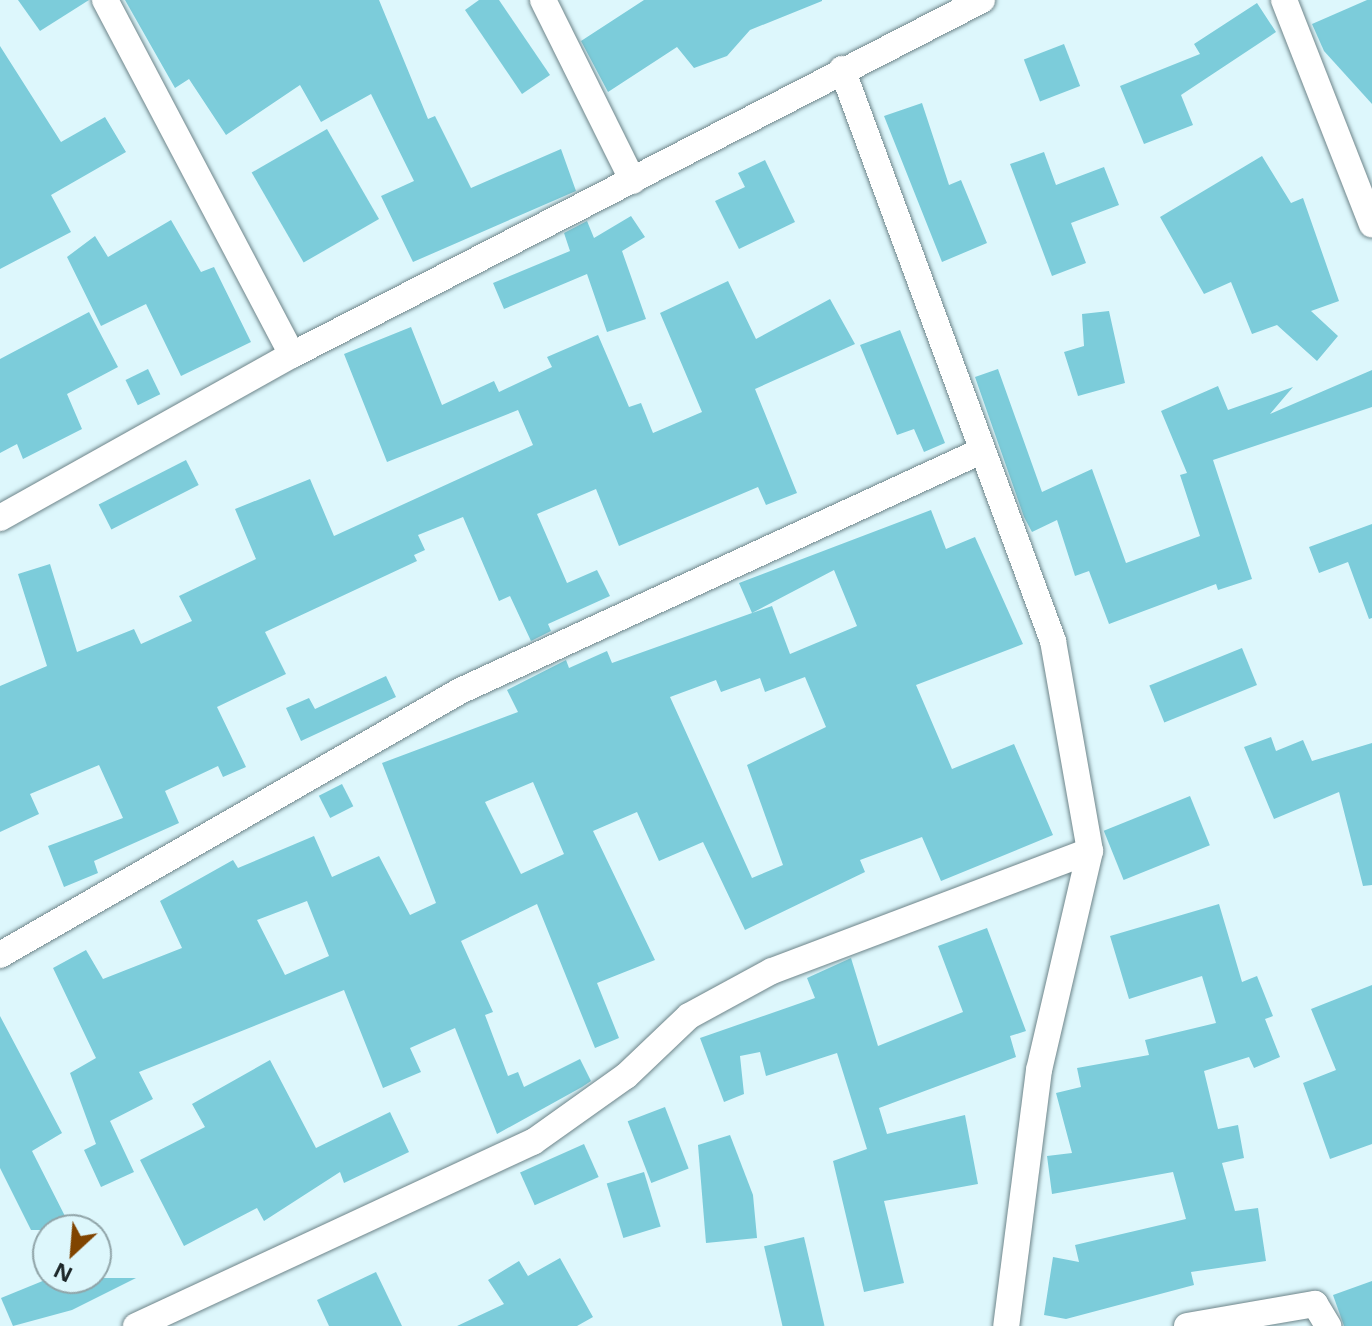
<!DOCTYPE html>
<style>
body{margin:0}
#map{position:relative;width:1372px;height:1326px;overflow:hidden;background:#ddf7fc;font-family:"Noto Sans",sans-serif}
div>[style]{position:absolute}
.building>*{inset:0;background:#7cccda;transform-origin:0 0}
.roads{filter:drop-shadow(0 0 2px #6e858a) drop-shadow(0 0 2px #6e858a)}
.minor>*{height:26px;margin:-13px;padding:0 13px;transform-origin:13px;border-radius:13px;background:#fff}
span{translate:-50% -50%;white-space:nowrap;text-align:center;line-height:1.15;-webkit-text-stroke:8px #ddf7fc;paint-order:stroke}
.north{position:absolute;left:32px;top:1214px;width:80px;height:80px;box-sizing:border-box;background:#ddf7fc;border:2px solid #90a4a8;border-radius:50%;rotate:206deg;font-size:22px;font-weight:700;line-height:32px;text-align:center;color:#1d2729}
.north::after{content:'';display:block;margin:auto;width:28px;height:36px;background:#804400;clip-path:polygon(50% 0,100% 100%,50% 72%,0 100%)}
</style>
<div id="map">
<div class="building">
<i style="clip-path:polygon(18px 0,89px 0,40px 31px)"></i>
<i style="clip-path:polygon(125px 0,379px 0,428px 119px,435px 116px,471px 188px,561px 149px,576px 191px,413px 262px,381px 196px,414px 181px,371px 94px,321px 122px,300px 85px,226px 135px,189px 79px,175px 88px)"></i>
<i style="clip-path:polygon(479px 0,499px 0,550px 75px,522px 94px,465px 10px)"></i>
<i style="clip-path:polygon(644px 0,822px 0,822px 1px,750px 30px,727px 56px,694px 68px,677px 47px,608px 92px,581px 41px)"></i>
<i style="clip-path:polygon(1367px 0,1372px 0,1372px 104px,1324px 51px,1312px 24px)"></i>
<i style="clip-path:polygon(1257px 3px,1276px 32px,1181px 95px,1193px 125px,1144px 144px,1120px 86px,1200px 54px,1194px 44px)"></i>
<i style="left:1064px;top:44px;width:45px;height:43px;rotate:69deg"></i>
<i style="clip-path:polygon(0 46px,61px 142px,105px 117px,126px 152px,51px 195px,71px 232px,0 269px)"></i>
<i style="clip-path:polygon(922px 103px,949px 185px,961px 180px,987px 243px,942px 262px,884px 116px)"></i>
<i style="left:327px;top:129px;width:104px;height:87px;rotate:60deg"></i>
<i style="clip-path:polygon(1044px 152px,1056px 185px,1104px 167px,1119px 205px,1071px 223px,1086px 263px,1052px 276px,1010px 164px)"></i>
<i style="clip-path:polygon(1262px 156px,1291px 203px,1303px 198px,1339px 301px,1311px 311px,1338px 336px,1317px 361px,1277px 325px,1252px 334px,1231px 282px,1204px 294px,1160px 217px)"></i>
<i style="clip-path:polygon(765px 160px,795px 222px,739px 249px,715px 201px,745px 187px,738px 173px)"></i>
<i style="clip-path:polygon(631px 216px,645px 237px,622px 251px,646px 319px,607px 332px,587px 274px,504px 309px,493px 283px,570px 251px,564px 233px,587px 221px,594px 238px)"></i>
<i style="clip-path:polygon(171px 220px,201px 272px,214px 267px,251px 342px,181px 376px,146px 304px,101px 326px,67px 257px,95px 236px,108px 257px)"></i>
<i style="clip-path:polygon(728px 281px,756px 339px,830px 299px,855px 344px,755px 389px,797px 493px,766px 505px,758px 487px,619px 546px,596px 489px,537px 514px,567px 583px,597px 570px,610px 596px,548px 624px,551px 631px,531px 641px,510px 596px,499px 601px,463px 517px,418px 535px,425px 550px,414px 555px,417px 561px,265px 632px,286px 674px,217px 707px,246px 767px,223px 777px,218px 766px,165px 791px,179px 823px,94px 861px,98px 873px,64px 887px,48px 846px,123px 818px,99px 765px,30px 794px,39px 814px,0 832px,0 686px,47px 666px,18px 574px,50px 564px,77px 652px,134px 629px,141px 644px,192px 621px,179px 596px,256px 559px,235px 509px,310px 479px,334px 536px,533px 445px,518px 410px,387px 462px,344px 354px,411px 327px,442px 405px,494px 381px,499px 392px,552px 367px,547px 357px,598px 335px,629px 407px,641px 403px,653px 433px,702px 412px,660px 313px)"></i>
<i style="clip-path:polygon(1109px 311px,1125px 383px,1078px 396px,1064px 352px,1084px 346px,1082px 314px)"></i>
<i style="clip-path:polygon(89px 312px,118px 367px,67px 394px,82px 429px,23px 459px,17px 444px,0 453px,0 359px)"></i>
<i style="clip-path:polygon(900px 330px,945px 443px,924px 452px,914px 429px,897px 435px,860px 345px)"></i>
<i style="left:148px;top:369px;width:28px;height:25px;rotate:64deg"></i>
<i style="clip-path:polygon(998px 369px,1042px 492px,1092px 469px,1126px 563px,1200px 536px,1180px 475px,1187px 473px,1161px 411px,1218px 386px,1228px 410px,1293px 387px,1270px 414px,1372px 370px,1372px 407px,1213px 460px,1252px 579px,1218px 590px,1216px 584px,1109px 624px,1089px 571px,1075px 576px,1057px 520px,1032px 532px,1024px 517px,975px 377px)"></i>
<i style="left:186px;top:460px;width:28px;height:98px;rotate:63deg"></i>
<i style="clip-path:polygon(evenodd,931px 510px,946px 549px,975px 537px,1023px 644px,916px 685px,952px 769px,1014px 744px,1053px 835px,941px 881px,922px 837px,860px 860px,865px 872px,745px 930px,703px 842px,659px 861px,637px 812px,593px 831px,655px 960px,597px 983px,619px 1038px,595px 1048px,537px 904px,461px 941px,493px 1012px,485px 1015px,508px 1076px,518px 1072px,524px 1087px,580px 1059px,591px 1081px,582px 1087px,497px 1134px,455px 1028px,410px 1048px,421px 1072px,383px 1088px,344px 990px,139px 1072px,153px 1099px,110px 1121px,134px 1172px,101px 1187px,84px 1150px,96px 1144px,70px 1073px,96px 1058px,53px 968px,86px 950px,103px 979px,182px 948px,160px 901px,233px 860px,238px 868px,314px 836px,332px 877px,379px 856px,410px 915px,436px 903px,382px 763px,518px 712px,507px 690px,566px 660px,569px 668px,607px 651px,612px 663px,772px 606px,790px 654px,857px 626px,834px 570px,752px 613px,739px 583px,931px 510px,805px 677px,826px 727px,747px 765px,783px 865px,752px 878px,670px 697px,716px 680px,721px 692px,760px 678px,765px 692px,805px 677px,931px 510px,533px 782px,564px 854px,521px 874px,485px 802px,533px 782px,931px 510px,307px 901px,329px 956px,285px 975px,257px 920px,307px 901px)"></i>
<i style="clip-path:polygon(1372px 524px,1372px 618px,1369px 619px,1348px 562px,1319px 573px,1309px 547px)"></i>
<i style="left:1242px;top:648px;width:40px;height:100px;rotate:68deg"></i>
<i style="clip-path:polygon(386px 676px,396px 697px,301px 741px,286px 708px,309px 698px,315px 709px)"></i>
<i style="clip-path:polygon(1271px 737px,1276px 751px,1303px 740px,1312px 761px,1372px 743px,1372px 885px,1363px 886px,1339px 792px,1274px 819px,1244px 747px)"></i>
<i style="left:342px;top:784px;width:25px;height:26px;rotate:63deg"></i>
<i style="left:1190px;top:796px;width:53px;height:93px;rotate:68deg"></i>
<i style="clip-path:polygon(1219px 904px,1242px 982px,1257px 976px,1273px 1016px,1265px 1019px,1280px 1057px,1254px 1068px,1249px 1057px,1204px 1071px,1218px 1129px,1238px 1125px,1244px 1158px,1222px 1163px,1235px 1211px,1258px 1208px,1266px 1261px,1191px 1272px,1194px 1285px,1066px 1319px,1044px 1315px,1053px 1257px,1079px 1262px,1075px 1245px,1186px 1219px,1173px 1172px,1052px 1194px,1047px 1156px,1072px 1153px,1056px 1093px,1081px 1087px,1077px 1068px,1149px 1055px,1145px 1040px,1216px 1023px,1202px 976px,1129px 999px,1110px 936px)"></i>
<i style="clip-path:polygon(987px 928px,1026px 1031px,1010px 1036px,1016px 1057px,879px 1108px,887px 1134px,965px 1115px,978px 1184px,884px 1201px,904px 1283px,864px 1292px,833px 1161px,867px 1149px,837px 1053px,766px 1076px,760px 1052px,740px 1056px,744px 1094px,724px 1102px,700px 1038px,815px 998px,807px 978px,851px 958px,878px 1046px,963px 1012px,938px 946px)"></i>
<i style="clip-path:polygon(1372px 985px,1372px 1144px,1330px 1159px,1303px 1083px,1336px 1070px,1311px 1009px)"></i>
<i style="clip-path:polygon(0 1016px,62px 1133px,32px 1151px,72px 1230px,31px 1230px,0 1168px)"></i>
<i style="clip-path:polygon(270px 1060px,316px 1148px,390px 1112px,409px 1152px,344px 1183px,340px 1172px,264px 1221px,257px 1208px,184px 1246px,140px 1160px,205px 1127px,192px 1104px)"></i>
<i style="left:665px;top:1107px;width:66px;height:40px;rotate:69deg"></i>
<i style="clip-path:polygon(730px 1135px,753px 1195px,757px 1238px,706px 1243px,698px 1145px)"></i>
<i style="left:584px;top:1144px;width:36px;height:70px;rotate:66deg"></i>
<i style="left:644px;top:1172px;width:57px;height:39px;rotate:73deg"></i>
<i style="left:804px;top:1237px;width:91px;height:41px;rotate:77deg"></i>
<i style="clip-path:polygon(560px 1258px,593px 1317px,577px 1326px,457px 1326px,504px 1304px,488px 1280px,519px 1261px,528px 1276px)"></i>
<i style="clip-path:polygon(376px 1272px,402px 1326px,329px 1326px,317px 1300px)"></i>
<i style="clip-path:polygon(50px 1278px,136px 1278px,72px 1310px,13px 1326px,1px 1298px)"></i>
<i style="clip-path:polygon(1372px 1281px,1372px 1326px,1344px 1326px,1333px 1295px)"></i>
</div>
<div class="roads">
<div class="minor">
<i style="left:105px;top:0;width:401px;rotate:62.2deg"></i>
<i style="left:543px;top:0;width:202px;rotate:63.6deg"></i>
<i style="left:1284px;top:0;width:241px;rotate:68.6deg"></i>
<i style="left:842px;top:69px;width:610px;rotate:69.75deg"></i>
<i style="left:1053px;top:641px;width:213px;rotate:80deg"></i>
<i style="left:1090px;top:851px;width:225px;rotate:103.1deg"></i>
<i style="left:1039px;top:1070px;width:258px;rotate:97.3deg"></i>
<i style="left:0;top:518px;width:334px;rotate:-29.2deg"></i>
<i style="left:292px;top:355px;width:776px;rotate:-27.23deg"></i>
<i style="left:0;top:955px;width:530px;rotate:-29.85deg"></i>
<i style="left:460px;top:691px;width:571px;rotate:-24.73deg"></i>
<i style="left:136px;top:1326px;width:438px;rotate:-24.9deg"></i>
<i style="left:533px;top:1142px;width:114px;rotate:-35.4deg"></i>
<i style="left:626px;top:1076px;width:87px;rotate:-43.6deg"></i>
<i style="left:689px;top:1016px;width:94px;rotate:-28.5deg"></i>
<i style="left:772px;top:971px;width:340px;rotate:-20.7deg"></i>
<i style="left:1187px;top:1326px;width:130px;rotate:-9.8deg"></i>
<i style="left:1315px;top:1304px;width:26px;rotate:59deg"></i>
</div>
</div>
<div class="north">N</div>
</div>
